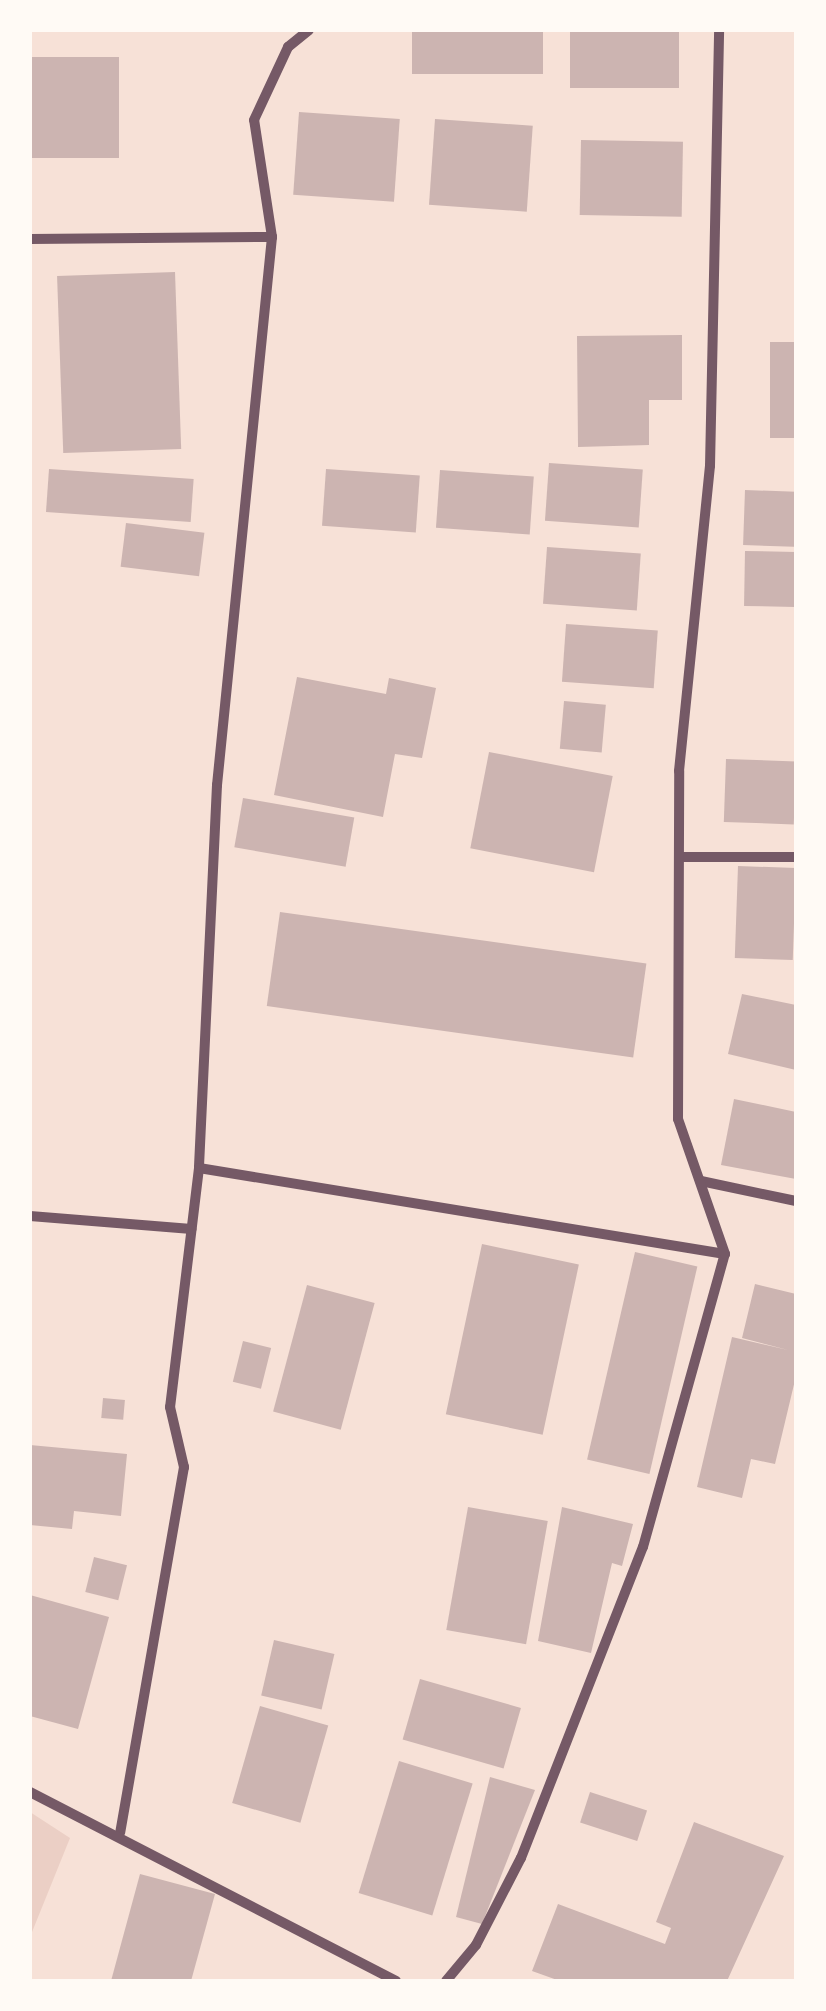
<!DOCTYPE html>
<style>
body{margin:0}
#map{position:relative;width:826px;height:2011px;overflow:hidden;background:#f7e1d7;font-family:"Archivo Narrow",sans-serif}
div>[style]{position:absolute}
.green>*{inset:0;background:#ebcfc5}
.building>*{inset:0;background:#ccb4b1;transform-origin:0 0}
.minor>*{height:10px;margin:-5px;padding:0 5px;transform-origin:5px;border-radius:5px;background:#755966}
span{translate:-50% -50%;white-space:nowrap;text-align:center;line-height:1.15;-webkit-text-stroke:8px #fffaf5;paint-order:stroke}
.frame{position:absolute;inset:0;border:32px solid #fffaf5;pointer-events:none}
</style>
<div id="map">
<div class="green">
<i style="clip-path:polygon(30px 1812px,70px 1838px,30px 1937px)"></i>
</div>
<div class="building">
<i style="left:412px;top:30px;width:131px;height:44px"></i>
<i style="left:570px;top:30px;width:109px;height:58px"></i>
<i style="left:30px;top:57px;width:89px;height:101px"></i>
<i style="left:299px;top:112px;width:101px;height:83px;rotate:4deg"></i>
<i style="left:435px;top:119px;width:98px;height:86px;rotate:4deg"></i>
<i style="left:581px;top:140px;width:102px;height:75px;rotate:1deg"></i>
<i style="left:175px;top:272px;width:177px;height:118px;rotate:88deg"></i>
<i style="clip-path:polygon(682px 335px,682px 400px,649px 400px,649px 445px,578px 447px,577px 336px)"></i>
<i style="left:796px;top:342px;width:96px;height:26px;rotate:90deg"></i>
<i style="left:549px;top:463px;width:94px;height:58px;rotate:4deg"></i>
<i style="left:49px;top:469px;width:145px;height:43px;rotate:4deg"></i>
<i style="left:326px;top:469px;width:94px;height:57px;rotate:4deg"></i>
<i style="left:440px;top:470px;width:94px;height:58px;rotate:4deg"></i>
<i style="left:745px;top:490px;width:51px;height:55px;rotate:2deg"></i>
<i style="left:126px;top:523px;width:79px;height:44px;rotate:7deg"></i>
<i style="left:547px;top:547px;width:94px;height:57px;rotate:4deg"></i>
<i style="left:745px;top:551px;width:51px;height:55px;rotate:1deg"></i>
<i style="left:566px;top:624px;width:92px;height:58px;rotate:4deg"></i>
<i style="clip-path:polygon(297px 677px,386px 694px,389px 678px,436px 688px,422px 758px,395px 754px,383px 817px,274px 795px)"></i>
<i style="left:564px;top:701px;width:42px;height:48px;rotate:5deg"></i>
<i style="left:489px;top:752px;width:126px;height:98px;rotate:11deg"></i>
<i style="left:726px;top:759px;width:70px;height:63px;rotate:2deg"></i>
<i style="left:243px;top:798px;width:113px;height:50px;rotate:10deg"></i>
<i style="left:738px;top:866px;width:58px;height:92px;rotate:2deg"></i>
<i style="left:280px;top:912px;width:370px;height:95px;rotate:8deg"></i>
<i style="clip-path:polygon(742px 994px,796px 1005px,796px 1070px,728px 1054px)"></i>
<i style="clip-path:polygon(734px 1099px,796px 1112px,796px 1179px,721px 1165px)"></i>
<i style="left:482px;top:1244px;width:99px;height:174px;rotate:12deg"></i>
<i style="left:635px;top:1252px;width:64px;height:213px;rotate:13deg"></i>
<i style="clip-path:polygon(755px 1284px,796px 1294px,796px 1376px,775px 1464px,751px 1459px,742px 1498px,697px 1487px,732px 1337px,788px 1350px,742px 1338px)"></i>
<i style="left:307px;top:1285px;width:70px;height:131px;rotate:15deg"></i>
<i style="left:243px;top:1341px;width:29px;height:42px;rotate:14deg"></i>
<i style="left:103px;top:1398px;width:22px;height:20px;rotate:5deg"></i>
<i style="clip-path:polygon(30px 1445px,127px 1454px,121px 1516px,74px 1511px,72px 1529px,30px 1525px)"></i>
<i style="left:468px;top:1507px;width:81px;height:125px;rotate:10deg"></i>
<i style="clip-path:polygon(562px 1507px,633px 1524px,622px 1566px,612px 1563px,591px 1653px,538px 1641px)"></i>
<i style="left:94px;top:1557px;width:34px;height:36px;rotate:14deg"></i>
<i style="clip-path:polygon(30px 1595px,109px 1617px,78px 1729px,30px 1716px)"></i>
<i style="left:274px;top:1640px;width:62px;height:57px;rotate:13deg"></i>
<i style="left:420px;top:1679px;width:105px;height:63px;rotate:16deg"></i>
<i style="left:260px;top:1706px;width:71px;height:101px;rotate:16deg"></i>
<i style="left:399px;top:1761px;width:77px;height:138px;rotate:17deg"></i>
<i style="clip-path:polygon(490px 1777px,535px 1790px,482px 1924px,456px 1917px)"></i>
<i style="left:590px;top:1792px;width:60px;height:32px;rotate:18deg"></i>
<i style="clip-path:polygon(694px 1822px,784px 1856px,727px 1981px,560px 1981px,532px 1971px,558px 1904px,665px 1944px,671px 1928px,656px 1922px)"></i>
<i style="clip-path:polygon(140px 1874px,215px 1894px,191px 1981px,111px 1981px)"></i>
</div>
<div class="minor">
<i style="left:272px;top:237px;width:118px;rotate:-98.7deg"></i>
<i style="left:254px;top:120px;width:81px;rotate:-65deg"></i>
<i style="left:288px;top:47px;width:27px;rotate:-39deg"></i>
<i style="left:30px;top:239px;width:242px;rotate:-0.5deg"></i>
<i style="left:272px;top:237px;width:551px;rotate:95.73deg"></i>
<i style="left:217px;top:785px;width:383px;rotate:92.7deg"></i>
<i style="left:199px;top:1168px;width:241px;rotate:96.9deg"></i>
<i style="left:170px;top:1407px;width:62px;rotate:76.9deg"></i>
<i style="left:184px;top:1467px;width:371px;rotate:99.9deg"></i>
<i style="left:680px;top:857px;width:116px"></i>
<i style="left:199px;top:1168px;width:533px;rotate:9.29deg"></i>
<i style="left:701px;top:1181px;width:97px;rotate:11.9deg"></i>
<i style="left:30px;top:1216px;width:162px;rotate:4.6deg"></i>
<i style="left:30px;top:1792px;width:412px;rotate:27.3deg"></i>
<i style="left:446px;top:1981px;width:47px;rotate:-50.2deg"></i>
<i style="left:476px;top:1945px;width:98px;rotate:-62.7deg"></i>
<i style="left:521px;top:1858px;width:334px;rotate:-68.6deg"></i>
<i style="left:643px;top:1547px;width:304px;rotate:-74.4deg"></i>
<i style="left:725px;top:1254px;width:143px;rotate:-109.2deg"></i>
<i style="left:678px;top:1119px;width:348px;rotate:-89.8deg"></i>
<i style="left:679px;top:771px;width:307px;rotate:-84.2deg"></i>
<i style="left:710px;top:466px;width:436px;rotate:-88.8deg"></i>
</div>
<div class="frame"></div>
</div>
